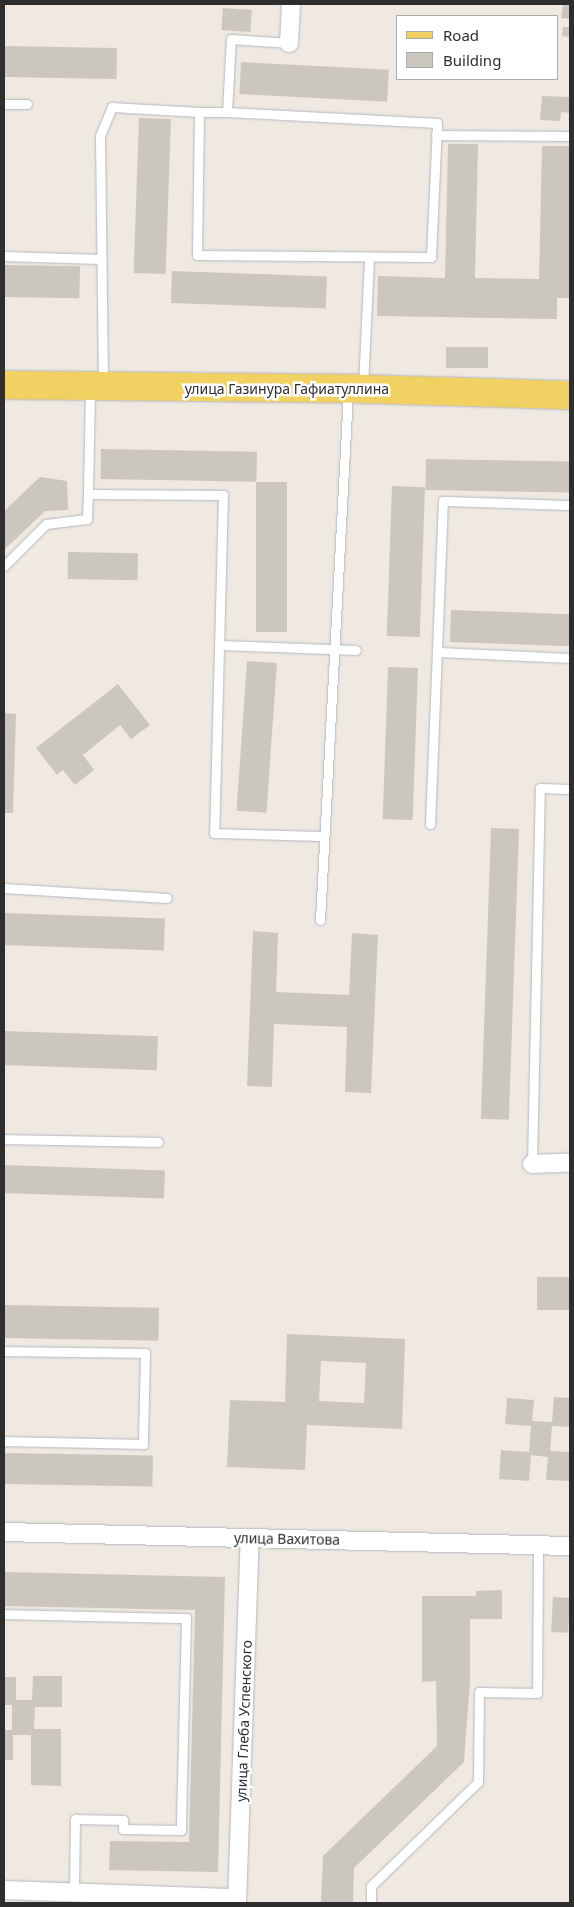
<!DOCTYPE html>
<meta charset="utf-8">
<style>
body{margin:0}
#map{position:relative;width:574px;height:1907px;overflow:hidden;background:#efe9e1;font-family:"Noto Sans",sans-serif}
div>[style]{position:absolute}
.building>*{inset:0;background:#cbc7bf;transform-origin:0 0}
.roads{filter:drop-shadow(0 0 1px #b4b7c1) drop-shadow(0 0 1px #b4b7c1)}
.service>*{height:9px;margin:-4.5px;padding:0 4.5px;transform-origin:4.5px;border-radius:4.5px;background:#fff}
.minor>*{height:18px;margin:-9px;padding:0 9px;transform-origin:9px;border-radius:9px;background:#fff}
.primary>*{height:28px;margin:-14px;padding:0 14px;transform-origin:14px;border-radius:14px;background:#f2d163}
span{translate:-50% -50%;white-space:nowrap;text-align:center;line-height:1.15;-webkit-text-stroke:5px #fff;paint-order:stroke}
.street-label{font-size:14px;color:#2e2e2e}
.frame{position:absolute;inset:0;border:5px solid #2e2e2e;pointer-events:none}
.legend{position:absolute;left:396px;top:15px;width:162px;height:65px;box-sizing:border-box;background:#fff;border:1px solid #ababab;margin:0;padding:6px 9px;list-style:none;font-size:15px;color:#2e2e2e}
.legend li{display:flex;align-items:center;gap:10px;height:25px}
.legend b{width:25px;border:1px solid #ababab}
</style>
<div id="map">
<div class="building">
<i style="clip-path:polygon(563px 4px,570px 4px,570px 19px,561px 18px)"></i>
<i style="left:223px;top:8px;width:29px;height:22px;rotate:4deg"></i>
<i style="clip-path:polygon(563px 27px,570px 27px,570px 37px,562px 36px)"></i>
<i style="left:4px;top:46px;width:113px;height:31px;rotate:1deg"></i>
<i style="left:241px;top:62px;width:148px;height:32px;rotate:3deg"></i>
<i style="clip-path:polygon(542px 96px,570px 97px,570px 113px,561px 112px,560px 121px,540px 120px)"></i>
<i style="left:139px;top:118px;width:32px;height:155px;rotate:2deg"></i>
<i style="clip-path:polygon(448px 144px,478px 144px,475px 278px,539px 279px,542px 146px,570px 146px,570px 298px,557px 298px,557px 319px,377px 316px,378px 276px,445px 278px)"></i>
<i style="left:4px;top:265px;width:76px;height:32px;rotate:1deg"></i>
<i style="left:172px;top:271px;width:155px;height:32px;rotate:2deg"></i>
<i style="left:446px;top:347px;width:42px;height:21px"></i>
<i style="left:101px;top:449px;width:156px;height:30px;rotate:1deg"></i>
<i style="left:426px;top:459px;width:144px;height:31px;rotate:1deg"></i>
<i style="clip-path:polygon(40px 477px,67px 481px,68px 510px,45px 511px,4px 550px,4px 511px)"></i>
<i style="left:256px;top:482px;width:31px;height:150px"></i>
<i style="left:392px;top:486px;width:33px;height:150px;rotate:2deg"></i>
<i style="left:68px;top:552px;width:70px;height:27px;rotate:1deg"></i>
<i style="left:451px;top:610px;width:119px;height:32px;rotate:2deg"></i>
<i style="left:247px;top:661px;width:30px;height:150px;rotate:4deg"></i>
<i style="left:388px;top:667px;width:30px;height:152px;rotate:2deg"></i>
<i style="clip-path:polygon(118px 684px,150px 725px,131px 739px,120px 725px,83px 755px,94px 770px,75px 785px,63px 770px,57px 775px,36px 748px)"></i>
<i style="clip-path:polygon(4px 713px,16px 714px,13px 813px,4px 813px)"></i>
<i style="left:491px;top:828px;width:28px;height:291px;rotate:2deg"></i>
<i style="left:4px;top:913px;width:161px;height:32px;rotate:2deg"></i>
<i style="clip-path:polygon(253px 931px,278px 933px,276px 992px,349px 995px,352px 933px,378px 935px,371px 1093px,345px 1092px,347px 1027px,274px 1024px,272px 1087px,247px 1086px)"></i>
<i style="left:4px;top:1031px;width:154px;height:34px;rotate:2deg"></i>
<i style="left:4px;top:1165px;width:161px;height:28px;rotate:2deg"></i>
<i style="left:570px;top:1277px;width:33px;height:33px;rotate:90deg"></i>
<i style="left:4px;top:1305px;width:155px;height:33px;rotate:1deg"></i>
<i style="clip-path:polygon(evenodd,287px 1334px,405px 1339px,402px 1429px,307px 1425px,305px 1470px,227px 1467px,230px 1400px,285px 1402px,287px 1334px,321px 1361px,366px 1363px,364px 1403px,319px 1401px,321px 1361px)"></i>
<i style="clip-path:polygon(554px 1397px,570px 1398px,570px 1427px,552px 1426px,550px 1451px,570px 1452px,570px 1481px,546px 1480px,548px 1457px,531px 1455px,529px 1481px,499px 1479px,501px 1450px,529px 1452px,531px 1426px,505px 1424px,507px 1398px,534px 1400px,532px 1421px,552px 1422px)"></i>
<i style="left:4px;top:1453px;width:149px;height:31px;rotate:1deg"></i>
<i style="clip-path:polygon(4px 1572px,225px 1577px,218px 1872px,109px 1870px,110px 1841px,189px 1842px,195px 1610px,4px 1606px)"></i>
<i style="clip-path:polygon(502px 1590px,502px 1619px,470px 1619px,470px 1681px,464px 1762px,354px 1868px,353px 1903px,321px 1903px,323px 1856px,437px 1746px,436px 1681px,422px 1682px,422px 1596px,476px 1596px,476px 1591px)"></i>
<i style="left:553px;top:1597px;width:17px;height:35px;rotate:3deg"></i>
<i style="clip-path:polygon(33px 1676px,62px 1676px,62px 1707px,35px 1707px,34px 1729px,61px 1729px,61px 1786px,31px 1785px,31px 1735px,13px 1735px,13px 1760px,4px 1760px,4px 1730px,12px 1730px,12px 1705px,4px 1705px,4px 1677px,16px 1677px,16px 1700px,32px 1700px)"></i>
</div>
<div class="roads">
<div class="service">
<i style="left:4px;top:104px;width:23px"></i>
<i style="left:227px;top:112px;width:28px;rotate:180deg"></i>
<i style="left:199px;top:112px;width:143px;rotate:90.8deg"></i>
<i style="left:197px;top:255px;width:234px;rotate:0.5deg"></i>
<i style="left:431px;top:257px;width:134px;rotate:-87.4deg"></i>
<i style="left:437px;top:123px;width:210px;rotate:-177deg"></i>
<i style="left:227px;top:112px;width:73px;rotate:-86.9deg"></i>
<i style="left:231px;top:39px;width:58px;rotate:3.9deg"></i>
<i style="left:436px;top:135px;width:134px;rotate:0.4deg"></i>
<i style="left:4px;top:256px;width:96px;rotate:1.8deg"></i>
<i style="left:103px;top:382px;width:246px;rotate:-90.7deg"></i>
<i style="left:100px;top:136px;width:31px;rotate:-68deg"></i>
<i style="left:112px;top:107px;width:87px;rotate:3.3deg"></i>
<i style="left:363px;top:386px;width:129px;rotate:-87.3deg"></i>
<i style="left:90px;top:388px;width:106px;rotate:91.1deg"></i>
<i style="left:88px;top:494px;width:135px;rotate:0.4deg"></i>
<i style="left:223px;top:495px;width:338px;rotate:91.5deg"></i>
<i style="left:214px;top:833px;width:110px;rotate:1.6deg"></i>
<i style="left:4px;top:566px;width:59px;rotate:-45deg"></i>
<i style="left:46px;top:524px;width:41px;rotate:-7deg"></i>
<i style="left:87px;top:519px;width:25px;rotate:-88deg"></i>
<i style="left:220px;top:645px;width:136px;rotate:2.1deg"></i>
<i style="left:439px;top:652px;width:131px;rotate:2.6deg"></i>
<i style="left:430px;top:824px;width:323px;rotate:-87.7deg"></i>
<i style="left:443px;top:501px;width:127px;rotate:1.8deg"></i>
<i style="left:4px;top:888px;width:163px;rotate:3.5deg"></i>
<i style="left:320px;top:920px;width:529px;rotate:-86.96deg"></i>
<i style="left:4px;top:1139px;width:154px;rotate:1.1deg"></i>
<i style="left:532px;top:1164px;width:376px;rotate:-88.8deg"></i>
<i style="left:540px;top:788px;width:30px;rotate:2deg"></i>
<i style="left:4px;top:1351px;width:141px;rotate:0.8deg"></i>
<i style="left:145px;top:1353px;width:91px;rotate:91.3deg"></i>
<i style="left:143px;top:1444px;width:139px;rotate:-178.8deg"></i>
<i style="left:4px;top:1614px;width:182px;rotate:1.3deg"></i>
<i style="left:186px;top:1618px;width:212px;rotate:91.4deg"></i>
<i style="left:181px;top:1830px;width:58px;rotate:-179deg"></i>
<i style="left:123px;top:1829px;width:9px;rotate:-90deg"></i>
<i style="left:123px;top:1820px;width:48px;rotate:-178.8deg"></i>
<i style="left:75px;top:1819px;width:73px;rotate:90.8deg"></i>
<i style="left:371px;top:1903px;width:17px;rotate:-90deg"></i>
<i style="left:371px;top:1886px;width:149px;rotate:-44.2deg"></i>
<i style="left:478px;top:1782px;width:90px;rotate:-89.4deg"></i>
<i style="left:479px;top:1692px;width:58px;rotate:1deg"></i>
<i style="left:537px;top:1693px;width:148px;rotate:-89.6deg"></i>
</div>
<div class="minor">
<i style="left:289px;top:43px;width:39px;rotate:-87deg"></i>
<i style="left:532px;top:1164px;width:38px;rotate:-2deg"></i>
<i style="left:4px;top:1532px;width:566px;rotate:1.42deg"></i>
<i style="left:4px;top:1890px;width:233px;rotate:2deg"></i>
<i style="left:237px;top:1903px;width:365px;rotate:-88deg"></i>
</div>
<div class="primary">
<i style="left:4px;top:385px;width:359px;rotate:0.6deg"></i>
<i style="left:363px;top:389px;width:207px;rotate:1.7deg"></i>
</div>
</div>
<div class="street-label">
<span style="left:287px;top:389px">улица Газинура Гафиатуллина</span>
<span style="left:287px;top:1539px;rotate:1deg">улица Вахитова</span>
<span style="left:244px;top:1721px;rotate:-88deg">улица Глеба Успенского</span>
</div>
<div class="frame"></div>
<ul class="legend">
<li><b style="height:6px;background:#f2d163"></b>Road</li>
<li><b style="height:14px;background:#cbc7bf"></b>Building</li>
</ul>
</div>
